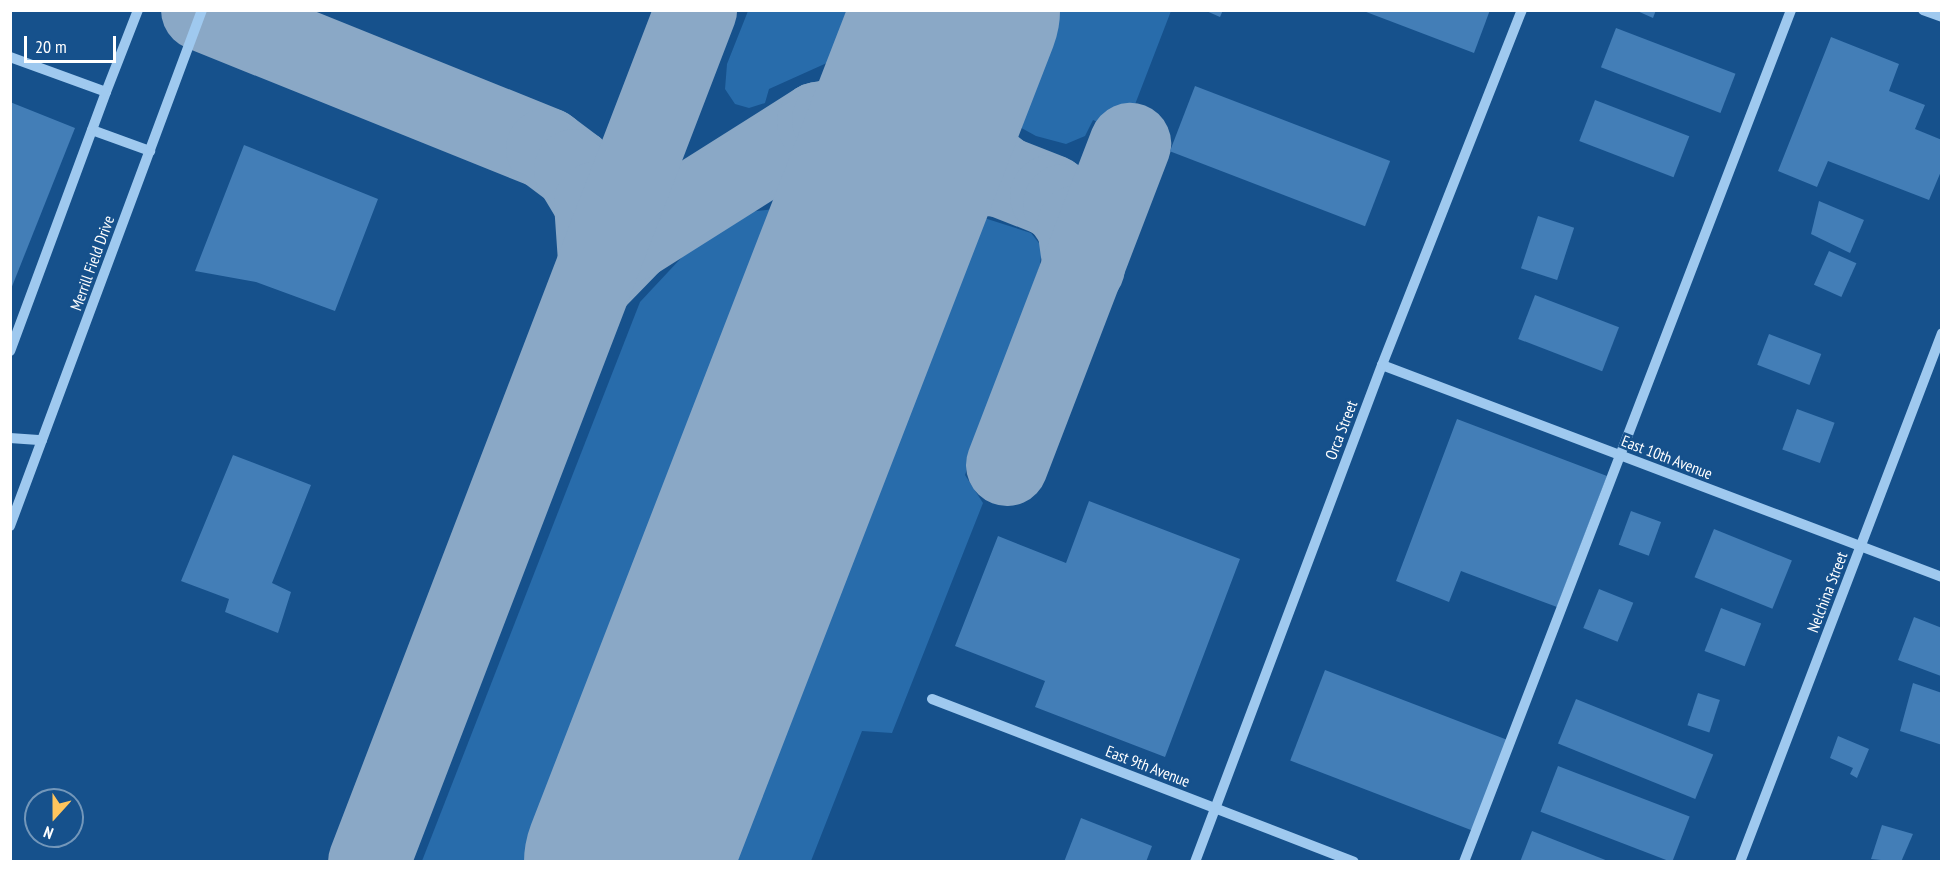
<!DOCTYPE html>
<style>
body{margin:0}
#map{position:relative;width:1952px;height:872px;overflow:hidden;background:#16518c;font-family:"PT Sans Narrow",sans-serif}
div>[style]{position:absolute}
.green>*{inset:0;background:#286cab}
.taxiway>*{height:82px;margin:-41px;padding:0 41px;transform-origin:41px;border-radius:41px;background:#8aa8c6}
.runway>*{height:206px;margin:-103px;padding:0 103px;transform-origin:103px;border-radius:103px;background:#8aa8c6}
.building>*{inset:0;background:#437eb7;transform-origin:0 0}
.minor>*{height:10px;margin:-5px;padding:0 5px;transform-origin:5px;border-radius:5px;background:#9fc9ef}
span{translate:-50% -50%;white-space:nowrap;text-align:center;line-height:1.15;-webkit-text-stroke:5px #16518c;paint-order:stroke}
.street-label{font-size:16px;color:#fff}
.frame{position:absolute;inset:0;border:12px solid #fff;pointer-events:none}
.north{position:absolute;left:24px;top:788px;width:60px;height:60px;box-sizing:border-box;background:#16518c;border:2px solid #7397ba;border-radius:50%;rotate:201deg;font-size:16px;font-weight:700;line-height:24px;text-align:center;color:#fff}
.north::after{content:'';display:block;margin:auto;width:21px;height:27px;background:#ffc55d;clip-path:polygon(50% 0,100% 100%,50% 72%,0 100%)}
.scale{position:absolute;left:24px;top:36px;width:92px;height:27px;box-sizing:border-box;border:3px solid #fff;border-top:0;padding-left:8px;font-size:18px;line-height:21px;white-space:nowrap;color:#fff;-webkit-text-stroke:4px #16518c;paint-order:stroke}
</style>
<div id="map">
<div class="green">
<i style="clip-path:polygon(748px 11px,748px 10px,880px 11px,866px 29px,829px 62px,769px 89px,765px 103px,749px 108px,735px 104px,725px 89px,727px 64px)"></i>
<i style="clip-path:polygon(1033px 11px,1171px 11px,1124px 133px,1093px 120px,1085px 136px,1066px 144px,1036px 136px,1009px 121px,1003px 105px)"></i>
<i style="clip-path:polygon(774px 209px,796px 212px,793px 259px,554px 861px,422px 861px,640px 302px,697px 241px,748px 212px)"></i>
<i style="clip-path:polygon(978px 216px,1031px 233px,1042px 247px,1040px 265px,965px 475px,983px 503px,892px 733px,862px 731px,811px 861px,705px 861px,943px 240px,952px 226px)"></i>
</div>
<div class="taxiway">
<i style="left:202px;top:10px;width:372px;rotate:21.9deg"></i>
<i style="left:547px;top:149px;width:35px;rotate:37deg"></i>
<i style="left:575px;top:170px;width:39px;rotate:59deg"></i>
<i style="left:595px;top:203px;width:57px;rotate:86deg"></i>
<i style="left:958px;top:10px;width:51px;rotate:103.5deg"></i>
<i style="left:946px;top:60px;width:46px;rotate:88.8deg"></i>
<i style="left:947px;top:106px;width:19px;rotate:72deg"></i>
<i style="left:953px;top:124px;width:32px;rotate:58deg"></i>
<i style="left:970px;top:151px;width:41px;rotate:38deg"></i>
<i style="left:855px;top:269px;width:72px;rotate:-59.2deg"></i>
<i style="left:892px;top:207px;width:23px;rotate:-41deg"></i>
<i style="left:909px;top:192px;width:54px;rotate:-20.4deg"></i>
<i style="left:960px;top:173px;width:42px;rotate:4.1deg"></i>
<i style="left:595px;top:279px;width:54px;rotate:-45.7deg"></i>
<i style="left:633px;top:240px;width:219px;rotate:-32.3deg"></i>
<i style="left:818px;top:123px;width:15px;rotate:-11deg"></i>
<i style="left:833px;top:120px;width:28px;rotate:2deg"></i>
<i style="left:861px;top:121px;width:204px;rotate:21.5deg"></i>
<i style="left:1051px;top:196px;width:16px;rotate:35deg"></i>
<i style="left:1064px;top:205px;width:25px;rotate:56deg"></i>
<i style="left:1078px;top:226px;width:42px;rotate:81.9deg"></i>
<i style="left:1007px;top:465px;width:344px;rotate:-69deg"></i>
<i style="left:369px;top:862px;width:913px;rotate:-69deg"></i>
</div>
<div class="runway">
<i style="left:627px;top:862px;width:914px;rotate:-68.83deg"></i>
</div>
<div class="building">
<i style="clip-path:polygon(1204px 10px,1223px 10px,1220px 17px)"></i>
<i style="clip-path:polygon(1361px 10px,1490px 10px,1474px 53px)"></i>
<i style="clip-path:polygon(1635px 10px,1656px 10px,1653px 18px)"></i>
<i style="left:1616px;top:28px;width:128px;height:42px;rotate:21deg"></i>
<i style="clip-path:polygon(1831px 37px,1899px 64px,1889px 91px,1925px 105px,1915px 129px,1942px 140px,1942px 169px,1929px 200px,1828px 161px,1817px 187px,1778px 171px)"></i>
<i style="left:1195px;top:86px;width:209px;height:70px;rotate:21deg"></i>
<i style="left:1595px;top:100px;width:101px;height:44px;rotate:21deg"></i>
<i style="clip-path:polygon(10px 102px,75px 128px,11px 289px,10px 289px)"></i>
<i style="clip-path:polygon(244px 145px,378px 199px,335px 311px,256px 282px,195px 271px)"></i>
<i style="clip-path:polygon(1819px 201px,1864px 220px,1850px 253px,1811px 234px)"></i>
<i style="left:1538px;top:216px;width:38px;height:55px;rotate:18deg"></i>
<i style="left:1829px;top:251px;width:30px;height:37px;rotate:24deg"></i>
<i style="left:1535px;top:295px;width:90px;height:47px;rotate:21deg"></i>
<i style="left:1769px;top:334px;width:56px;height:33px;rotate:21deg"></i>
<i style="left:1797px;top:409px;width:40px;height:43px;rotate:20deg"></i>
<i style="clip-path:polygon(1457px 419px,1607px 476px,1557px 607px,1461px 571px,1449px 602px,1396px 581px)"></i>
<i style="clip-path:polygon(233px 455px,311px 485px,272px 583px,291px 592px,278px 633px,225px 612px,229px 599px,181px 581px)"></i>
<i style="clip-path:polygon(1089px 501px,1240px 559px,1165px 757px,1035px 707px,1045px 681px,955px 646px,998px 536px,1066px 563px)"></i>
<i style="left:1631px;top:511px;width:32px;height:36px;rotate:20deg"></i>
<i style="left:1714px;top:529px;width:84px;height:52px;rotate:22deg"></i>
<i style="left:1599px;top:589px;width:37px;height:42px;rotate:22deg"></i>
<i style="left:1721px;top:608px;width:43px;height:46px;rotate:21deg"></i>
<i style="clip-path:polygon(1914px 617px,1942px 628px,1941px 676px,1898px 660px)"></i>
<i style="left:1325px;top:670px;width:197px;height:97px;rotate:21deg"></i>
<i style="clip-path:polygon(1913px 683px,1942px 693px,1942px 745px,1900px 731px)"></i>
<i style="left:1698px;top:693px;width:23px;height:34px;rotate:18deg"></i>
<i style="left:1576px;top:699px;width:148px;height:48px;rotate:22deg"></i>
<i style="clip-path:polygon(1838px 736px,1869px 749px,1857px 778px,1850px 774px,1853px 768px,1830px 758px)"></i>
<i style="left:1558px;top:766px;width:141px;height:49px;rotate:21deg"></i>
<i style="clip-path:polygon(1081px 818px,1152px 846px,1146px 862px,1064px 862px)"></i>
<i style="clip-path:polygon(1882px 825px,1913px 834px,1901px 862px,1871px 859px)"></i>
<i style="clip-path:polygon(1532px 831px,1608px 861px,1608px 862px,1520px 862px)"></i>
</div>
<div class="minor">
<i style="left:1923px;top:10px;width:20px;rotate:20deg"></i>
<i style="left:10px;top:57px;width:102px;rotate:20deg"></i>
<i style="left:106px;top:92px;width:276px;rotate:110.3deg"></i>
<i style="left:106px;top:92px;width:88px;rotate:-68.7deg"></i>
<i style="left:92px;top:130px;width:62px;rotate:19.9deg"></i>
<i style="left:1382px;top:365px;width:599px;rotate:20.74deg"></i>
<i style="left:10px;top:438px;width:32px;rotate:4deg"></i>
<i style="left:10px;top:526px;width:551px;rotate:-69.59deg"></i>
<i style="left:932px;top:699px;width:452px;rotate:21.1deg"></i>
<i style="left:1195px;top:862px;width:531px;rotate:-69.38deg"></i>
<i style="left:1382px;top:365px;width:382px;rotate:-68.5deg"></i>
<i style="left:1464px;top:862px;width:913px;rotate:-69deg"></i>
<i style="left:1740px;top:862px;width:566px;rotate:-69.1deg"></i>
</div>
<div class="street-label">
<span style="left:92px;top:263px;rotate:-70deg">Merrill Field Drive</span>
<span style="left:1341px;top:430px;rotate:-69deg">Orca Street</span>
<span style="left:1667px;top:457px;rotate:21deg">East 10th Avenue</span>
<span style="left:1827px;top:592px;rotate:-69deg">Nelchina Street</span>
<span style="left:1148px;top:766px;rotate:21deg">East 9th Avenue</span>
</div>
<div class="frame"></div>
<div class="north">N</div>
<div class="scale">20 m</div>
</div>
